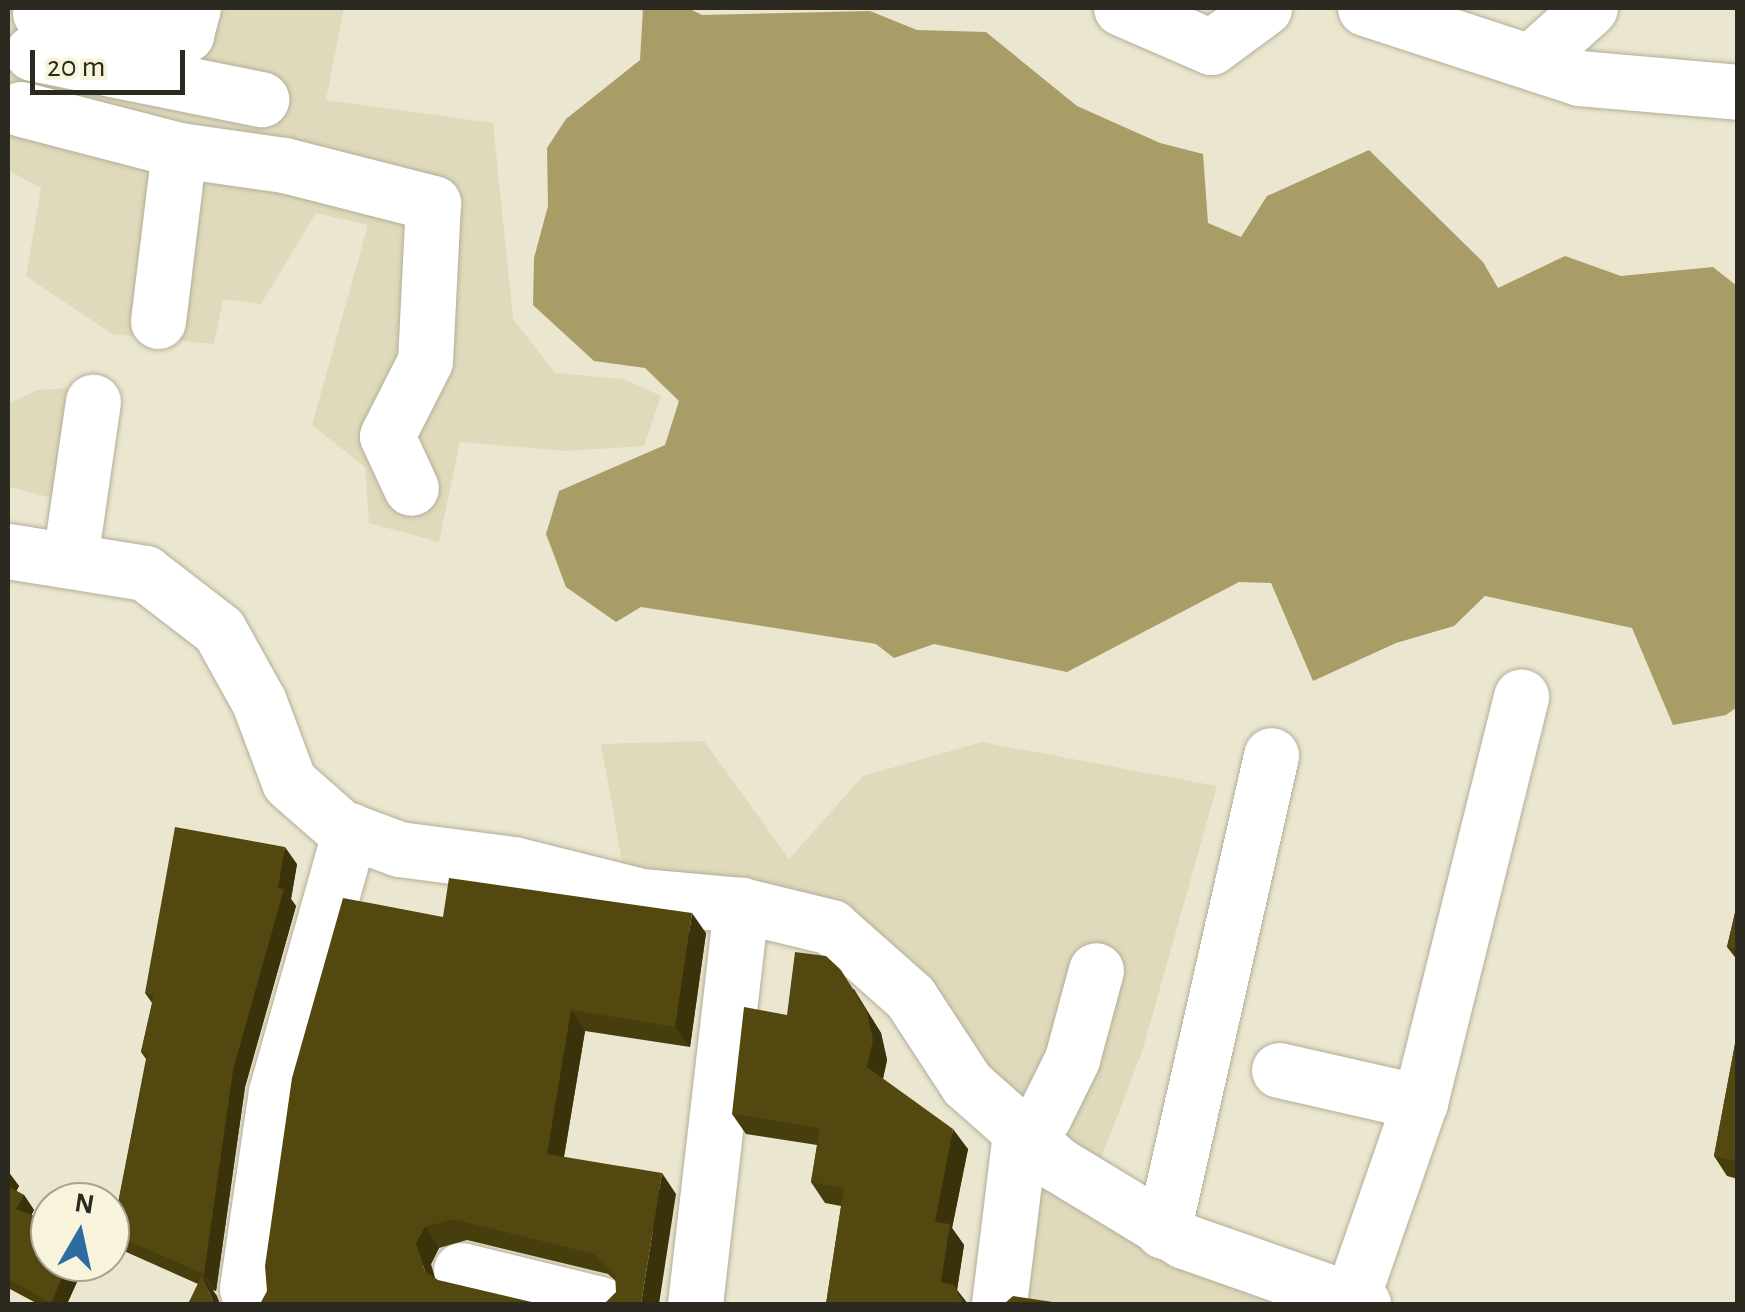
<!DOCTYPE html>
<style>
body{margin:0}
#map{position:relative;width:1745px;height:1312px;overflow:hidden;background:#ebe6cf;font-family:"Alegreya Sans",sans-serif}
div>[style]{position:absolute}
.built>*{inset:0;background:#e0dabc}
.water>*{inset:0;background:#a99d67}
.roads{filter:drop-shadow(0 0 2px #b3ae98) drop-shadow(0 0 2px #b3ae98)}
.minor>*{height:55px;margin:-27.5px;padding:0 27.5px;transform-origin:27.5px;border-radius:27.5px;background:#fff}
.wall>*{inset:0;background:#473e0d}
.shaded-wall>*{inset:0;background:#3a320a}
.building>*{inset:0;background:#53480f}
span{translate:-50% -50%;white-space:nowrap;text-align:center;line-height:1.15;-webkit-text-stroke:10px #f8f4dc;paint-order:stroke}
.frame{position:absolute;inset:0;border:10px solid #2b2920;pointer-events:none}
.north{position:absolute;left:30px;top:1182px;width:100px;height:100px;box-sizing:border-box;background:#f8f4dc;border:2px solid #a6a391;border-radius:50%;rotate:9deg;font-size:28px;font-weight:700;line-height:40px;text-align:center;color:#2b2920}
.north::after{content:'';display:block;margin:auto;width:35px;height:45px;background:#2c6ca2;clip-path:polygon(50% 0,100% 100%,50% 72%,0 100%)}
.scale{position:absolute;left:30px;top:50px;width:155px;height:45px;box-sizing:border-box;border:5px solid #2b2920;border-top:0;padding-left:12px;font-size:30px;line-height:35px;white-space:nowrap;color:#2b2920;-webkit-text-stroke:8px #f8f4dc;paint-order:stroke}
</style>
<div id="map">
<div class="built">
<i style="clip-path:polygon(8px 8px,344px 8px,326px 100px,493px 123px,513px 319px,555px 373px,624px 379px,661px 396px,644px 446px,566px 451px,460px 442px,439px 542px,369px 523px,365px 467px,312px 425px,368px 225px,316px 213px,261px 304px,223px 299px,214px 344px,112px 334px,26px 276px,41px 188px,8px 170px)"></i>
<i style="clip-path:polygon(71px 388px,60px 500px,8px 487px,8px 404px,37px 390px)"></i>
<i style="clip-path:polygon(704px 741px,789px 859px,863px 776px,982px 742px,1217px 786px,1142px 1052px,1096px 1171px,1041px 1131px,842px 911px,623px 867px,601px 744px)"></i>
<i style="clip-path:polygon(1022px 1158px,1302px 1304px,1009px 1304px)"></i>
</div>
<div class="water">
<i style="clip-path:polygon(643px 8px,688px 8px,702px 15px,870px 11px,917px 30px,986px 32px,1077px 106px,1160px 143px,1203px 154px,1208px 223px,1241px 237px,1267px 196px,1369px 150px,1483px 262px,1498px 288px,1565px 256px,1621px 276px,1713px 267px,1737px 286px,1737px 707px,1726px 715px,1673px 725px,1632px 628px,1485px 596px,1454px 626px,1396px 643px,1313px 681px,1271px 583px,1239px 582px,1067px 672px,934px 644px,894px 658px,876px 644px,641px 607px,616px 622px,566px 587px,546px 534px,559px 491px,665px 445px,679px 401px,645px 368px,594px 361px,533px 305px,534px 258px,548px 206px,547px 148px,566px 119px,640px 60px)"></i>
</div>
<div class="roads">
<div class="minor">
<i style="left:1121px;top:8px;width:98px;rotate:23.4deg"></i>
<i style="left:1211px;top:47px;width:66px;rotate:-36.3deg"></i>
<i style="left:1365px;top:8px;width:225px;rotate:18.1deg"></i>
<i style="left:1579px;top:78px;width:160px;rotate:5deg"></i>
<i style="left:40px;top:13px;width:148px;rotate:8.2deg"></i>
<i style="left:186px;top:34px;width:27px;rotate:-75deg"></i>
<i style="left:32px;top:53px;width:234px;rotate:11.4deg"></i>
<i style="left:1531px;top:61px;width:79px;rotate:-41.9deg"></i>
<i style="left:21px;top:109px;width:163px;rotate:14.5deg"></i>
<i style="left:179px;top:150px;width:106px;rotate:8.1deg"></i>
<i style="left:284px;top:165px;width:154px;rotate:14.3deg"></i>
<i style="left:433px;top:203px;width:158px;rotate:92.9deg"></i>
<i style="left:425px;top:361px;width:84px;rotate:116.9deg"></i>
<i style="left:387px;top:436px;width:57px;rotate:65.2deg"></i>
<i style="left:158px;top:321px;width:172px;rotate:-83deg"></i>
<i style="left:8px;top:551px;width:139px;rotate:9.1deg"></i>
<i style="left:145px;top:573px;width:93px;rotate:37.6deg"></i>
<i style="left:219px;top:630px;width:82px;rotate:60.9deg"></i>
<i style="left:259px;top:702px;width:85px;rotate:69.4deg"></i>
<i style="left:289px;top:782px;width:68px;rotate:41.4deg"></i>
<i style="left:340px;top:827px;width:63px;rotate:20.4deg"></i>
<i style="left:399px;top:849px;width:115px;rotate:7.5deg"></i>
<i style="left:513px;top:864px;width:132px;rotate:14deg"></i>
<i style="left:641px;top:896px;width:100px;rotate:5.1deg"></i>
<i style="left:741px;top:905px;width:93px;rotate:13.7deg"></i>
<i style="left:831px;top:927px;width:106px;rotate:41.5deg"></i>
<i style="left:910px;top:997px;width:104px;rotate:56.8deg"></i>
<i style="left:967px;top:1084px;width:120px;rotate:41.6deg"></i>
<i style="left:1057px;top:1164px;width:149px;rotate:31.2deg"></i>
<i style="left:1184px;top:1241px;width:190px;rotate:19.4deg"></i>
<i style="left:70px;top:559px;width:159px;rotate:-81.7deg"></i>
<i style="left:1279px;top:1070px;width:145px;rotate:12.8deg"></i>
<i style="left:1163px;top:1231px;width:488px;rotate:-77.2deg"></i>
<i style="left:461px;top:1270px;width:143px;rotate:13.7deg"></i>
<i style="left:1351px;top:1300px;width:210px;rotate:-70.8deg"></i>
<i style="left:1420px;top:1102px;width:418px;rotate:-76deg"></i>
<i style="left:251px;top:1304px;width:16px;rotate:-104deg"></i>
<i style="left:247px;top:1288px;width:198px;rotate:-81.6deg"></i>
<i style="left:276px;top:1092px;width:272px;rotate:-74.2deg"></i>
<i style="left:695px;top:1304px;width:402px;rotate:-83.4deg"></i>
<i style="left:999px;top:1304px;width:173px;rotate:-83deg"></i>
<i style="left:1020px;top:1132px;width:29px;rotate:-34deg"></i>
<i style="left:1044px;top:1116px;width:64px;rotate:-63.8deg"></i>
<i style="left:1072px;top:1059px;width:92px;rotate:-74.9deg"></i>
</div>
</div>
<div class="wall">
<i style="clip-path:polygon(297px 864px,291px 899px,296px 906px,245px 1087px,216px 1291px,212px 1290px,217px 1296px,198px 1284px,124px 1251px,112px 1234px,146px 1059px,141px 1052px,152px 1003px,145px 993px)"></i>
<i style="clip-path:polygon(1738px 900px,1738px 961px,1727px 947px)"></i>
<i style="clip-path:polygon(443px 917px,706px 933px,690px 1047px,585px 1031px,564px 1157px,676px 1194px,616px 1292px,616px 1281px,608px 1274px,467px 1240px,439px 1248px,431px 1264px,267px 1291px)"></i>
<i style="clip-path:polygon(854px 989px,881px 1033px,887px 1060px,883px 1079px,968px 1149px,952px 1228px,964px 1245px,957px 1290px,968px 1304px,826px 1304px,841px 1206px,825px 1203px,811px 1182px,817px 1145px,746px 1134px,732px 1114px,787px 1015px)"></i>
<i style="clip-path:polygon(1738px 1028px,1738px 1179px,1727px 1176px,1714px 1156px)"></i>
<i style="clip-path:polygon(8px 1171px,19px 1186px,16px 1191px,24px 1195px,34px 1210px,31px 1215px,50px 1262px,86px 1262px,67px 1304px,38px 1304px,8px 1288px)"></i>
</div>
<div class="shaded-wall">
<i style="clip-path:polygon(285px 847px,297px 864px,291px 899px,296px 906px,245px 1087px,216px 1291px,204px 1274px,233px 1070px)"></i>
<i style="clip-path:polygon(692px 913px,706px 933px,690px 1047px,675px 1027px)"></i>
<i style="clip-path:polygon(840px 969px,881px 1033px,887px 1060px,881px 1087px,867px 1067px)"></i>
<i style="clip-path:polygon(571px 1010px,585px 1031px,561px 1174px,547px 1154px)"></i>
<i style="clip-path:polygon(953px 1129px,968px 1149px,952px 1228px,964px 1245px,957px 1290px,968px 1304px,964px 1304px,941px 1282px,935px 1222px)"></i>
<i style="clip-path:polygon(8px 1172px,19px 1186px,13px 1198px,8px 1191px)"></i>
<i style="clip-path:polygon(662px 1173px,676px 1194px,659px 1304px,641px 1304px)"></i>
<i style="clip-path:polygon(24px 1195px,34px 1210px,27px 1224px,16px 1209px)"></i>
<i style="clip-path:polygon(425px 1227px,439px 1248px,431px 1264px,439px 1292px,425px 1271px,416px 1243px)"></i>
<i style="clip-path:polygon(69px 1262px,86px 1262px,67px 1304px,53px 1304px,51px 1303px)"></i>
<i style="clip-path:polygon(202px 1275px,217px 1296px,220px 1304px,214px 1304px)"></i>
</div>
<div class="building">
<i style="clip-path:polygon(175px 827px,285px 847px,278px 888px,284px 889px,233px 1070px,204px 1274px,112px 1234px,148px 1053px,141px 1052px,154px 995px,145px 993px)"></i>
<i style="clip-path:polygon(449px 878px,692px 913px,675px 1027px,571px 1010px,547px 1154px,662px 1173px,641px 1304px,604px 1304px,616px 1292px,615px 1274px,594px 1254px,453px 1219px,425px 1227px,416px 1243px,425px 1271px,438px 1280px,540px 1304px,260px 1304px,267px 1291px,265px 1266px,292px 1078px,343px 898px,443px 917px)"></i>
<i style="clip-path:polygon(1738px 900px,1738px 949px,1727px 947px)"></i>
<i style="clip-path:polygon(795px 952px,826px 956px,840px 969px,867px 1012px,873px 1040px,867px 1067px,953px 1129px,935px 1222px,950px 1224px,941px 1282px,954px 1285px,964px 1304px,826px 1304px,844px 1188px,811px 1182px,820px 1128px,732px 1114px,744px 1007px,787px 1015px)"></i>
<i style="clip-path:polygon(1738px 1028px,1738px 1162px,1714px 1156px)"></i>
<i style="clip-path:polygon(8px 1186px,24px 1195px,16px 1209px,50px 1222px,50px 1262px,69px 1262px,51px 1303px,8px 1279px)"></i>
<i style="clip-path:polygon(202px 1275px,214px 1304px,188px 1304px)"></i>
<i style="clip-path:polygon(1013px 1296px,1066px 1304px,1004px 1304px)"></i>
</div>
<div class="frame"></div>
<div class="north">N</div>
<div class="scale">20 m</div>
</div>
